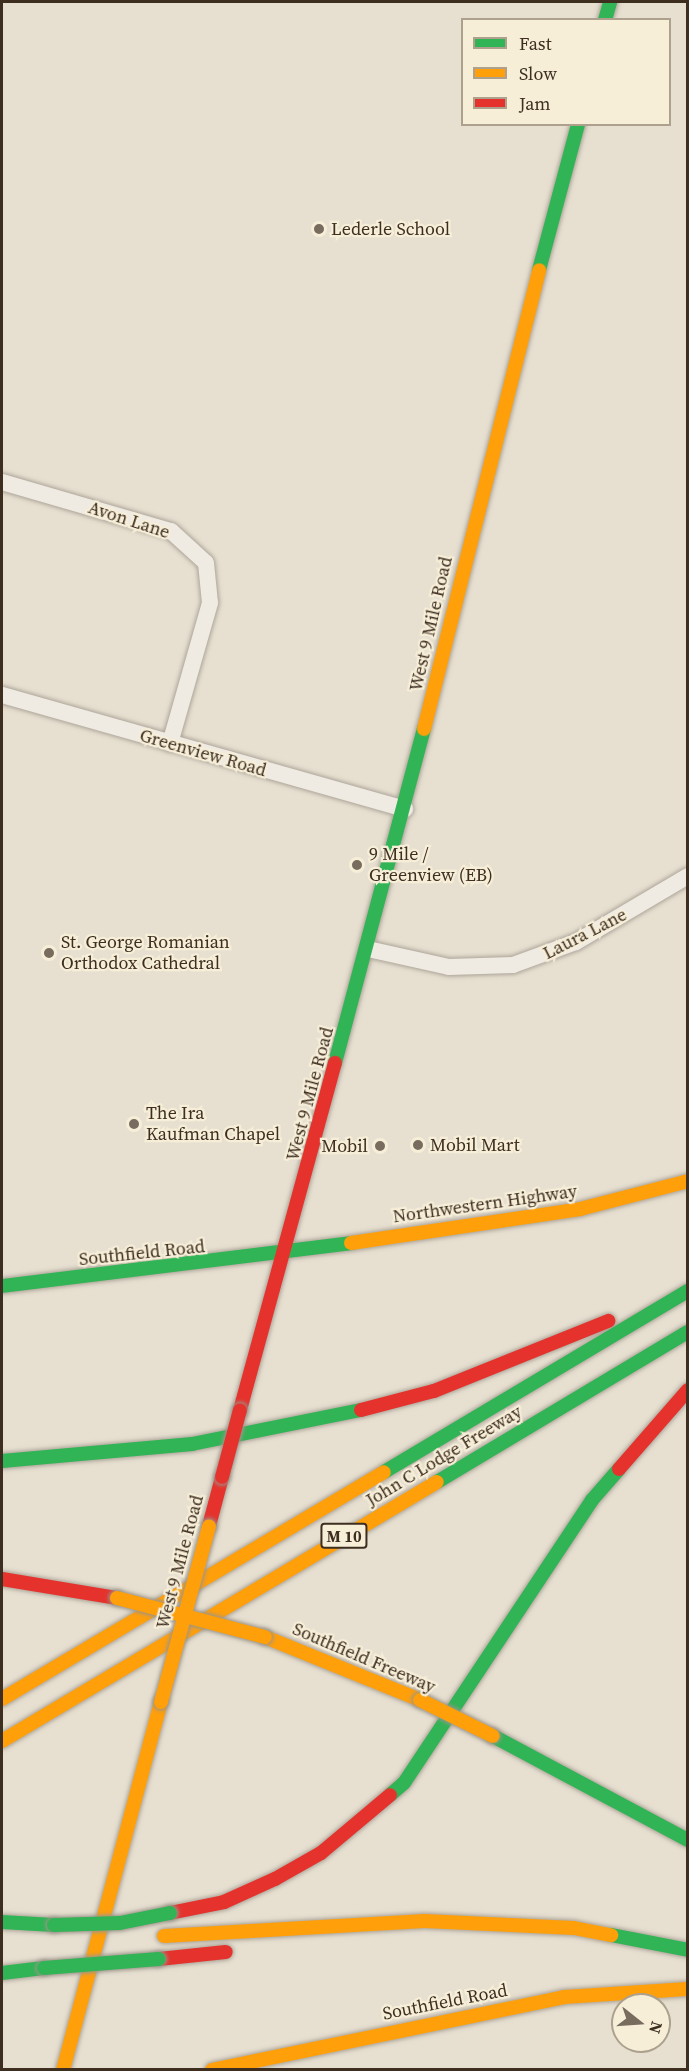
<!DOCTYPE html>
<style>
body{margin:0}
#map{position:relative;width:689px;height:2071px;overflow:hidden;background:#e7e0d1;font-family:"Source Serif 4",serif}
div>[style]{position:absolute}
.roads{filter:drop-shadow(0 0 2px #ada599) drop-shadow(0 0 2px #ada599)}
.street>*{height:16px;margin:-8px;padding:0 8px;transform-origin:8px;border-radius:8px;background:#efebe3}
.fast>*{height:14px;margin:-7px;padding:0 7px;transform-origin:7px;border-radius:7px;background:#30b455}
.slow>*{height:14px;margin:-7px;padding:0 7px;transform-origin:7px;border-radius:7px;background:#ff9f0a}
.jam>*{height:14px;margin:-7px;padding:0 7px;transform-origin:7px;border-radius:7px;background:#e5322d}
.bridges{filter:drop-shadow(0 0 2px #9c958a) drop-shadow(0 0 2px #9c958a)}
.fast-bridge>*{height:14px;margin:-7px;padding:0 7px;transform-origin:7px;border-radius:7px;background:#30b455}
.slow-bridge>*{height:14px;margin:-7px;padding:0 7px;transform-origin:7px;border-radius:7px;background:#ff9f0a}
.jam-bridge>*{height:14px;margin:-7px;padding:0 7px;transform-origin:7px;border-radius:7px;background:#e5322d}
.dots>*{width:16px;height:16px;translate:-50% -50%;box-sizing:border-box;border:3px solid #f7eed8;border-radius:50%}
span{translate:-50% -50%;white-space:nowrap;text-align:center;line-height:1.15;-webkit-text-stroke:4.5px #f7eed8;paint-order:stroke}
.shield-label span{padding:2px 4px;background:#f7eed8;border:2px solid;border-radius:4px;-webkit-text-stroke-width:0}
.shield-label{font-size:16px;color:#3d2e20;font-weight:700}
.poi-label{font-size:18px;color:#3d2e20}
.left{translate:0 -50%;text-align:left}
.right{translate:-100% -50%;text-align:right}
.street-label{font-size:18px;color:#3d2e20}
.frame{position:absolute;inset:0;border:3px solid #3d2e20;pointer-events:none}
.legend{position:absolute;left:461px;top:18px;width:210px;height:108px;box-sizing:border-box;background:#f7eed8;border:2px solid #ada18e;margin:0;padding:8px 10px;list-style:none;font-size:18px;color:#3d2e20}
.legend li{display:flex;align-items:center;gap:12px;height:30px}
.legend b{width:30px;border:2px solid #ada18e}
.north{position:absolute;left:611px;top:1993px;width:60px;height:60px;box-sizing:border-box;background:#f7eed8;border:2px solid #ada18e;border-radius:50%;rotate:107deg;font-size:16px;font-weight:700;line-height:24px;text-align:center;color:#3d2e20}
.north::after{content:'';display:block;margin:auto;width:21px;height:27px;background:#786c5e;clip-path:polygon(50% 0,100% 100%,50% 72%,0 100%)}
</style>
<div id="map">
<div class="roads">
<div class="street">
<i style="left:2px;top:482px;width:176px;rotate:16.2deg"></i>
<i style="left:171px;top:531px;width:47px;rotate:42.4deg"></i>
<i style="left:206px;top:563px;width:40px;rotate:84.3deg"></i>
<i style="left:210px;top:603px;width:146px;rotate:105.9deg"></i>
<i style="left:2px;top:695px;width:419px;rotate:15.8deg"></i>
<i style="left:368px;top:949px;width:83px;rotate:12.5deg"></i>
<i style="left:449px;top:967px;width:64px;rotate:-1.8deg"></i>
<i style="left:513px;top:965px;width:67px;rotate:-20.1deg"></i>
<i style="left:576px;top:942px;width:130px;rotate:-30.5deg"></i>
</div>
<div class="fast">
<i style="left:605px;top:20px;width:19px;rotate:-74deg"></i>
<i style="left:539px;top:270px;width:151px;rotate:-75deg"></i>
<i style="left:335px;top:1063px;width:346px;rotate:-75.1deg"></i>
<i style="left:2px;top:1286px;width:352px;rotate:-7deg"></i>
<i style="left:2px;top:1461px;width:191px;rotate:-5.1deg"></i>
<i style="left:192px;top:1444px;width:172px;rotate:-11.4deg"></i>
<i style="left:384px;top:1472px;width:354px;rotate:-30.8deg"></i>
<i style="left:437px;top:1482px;width:292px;rotate:-30.9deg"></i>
<i style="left:493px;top:1736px;width:221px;rotate:28.1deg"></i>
<i style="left:390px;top:1795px;width:18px;rotate:-41deg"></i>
<i style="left:404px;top:1783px;width:340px;rotate:-56.4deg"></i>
<i style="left:592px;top:1500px;width:41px;rotate:-48.9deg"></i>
<i style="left:2px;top:1922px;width:52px;rotate:3.3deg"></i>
<i style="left:611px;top:1935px;width:78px;rotate:11deg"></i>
<i style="left:2px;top:1973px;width:42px;rotate:-6.8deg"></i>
</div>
<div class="slow">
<i style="left:424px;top:729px;width:473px;rotate:-75.9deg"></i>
<i style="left:351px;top:1243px;width:232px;rotate:-8.4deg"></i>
<i style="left:580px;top:1209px;width:112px;rotate:-14.5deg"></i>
<i style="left:265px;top:1637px;width:167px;rotate:22.1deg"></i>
<i style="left:2px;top:1699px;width:444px;rotate:-30.7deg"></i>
<i style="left:2px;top:1741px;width:506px;rotate:-30.77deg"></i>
<i style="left:164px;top:1936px;width:261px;rotate:-3.3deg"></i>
<i style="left:425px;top:1921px;width:149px;rotate:2.7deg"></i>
<i style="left:574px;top:1928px;width:38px;rotate:11deg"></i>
<i style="left:63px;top:2070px;width:381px;rotate:-75.1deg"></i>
<i style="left:212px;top:2070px;width:359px;rotate:-11.7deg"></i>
<i style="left:564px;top:1997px;width:124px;rotate:-3.7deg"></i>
</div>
<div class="jam">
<i style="left:240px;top:1410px;width:360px;rotate:-74.7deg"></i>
<i style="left:361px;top:1410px;width:75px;rotate:-14.6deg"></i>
<i style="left:434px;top:1391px;width:188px;rotate:-21.9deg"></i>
<i style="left:619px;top:1469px;width:105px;rotate:-48.9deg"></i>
<i style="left:209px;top:1526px;width:51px;rotate:-75.1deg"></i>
<i style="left:2px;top:1579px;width:117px;rotate:9.4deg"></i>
<i style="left:170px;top:1913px;width:55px;rotate:-11.5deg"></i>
<i style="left:224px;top:1902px;width:56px;rotate:-24.3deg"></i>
<i style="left:275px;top:1879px;width:53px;rotate:-29.5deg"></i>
<i style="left:321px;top:1853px;width:90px;rotate:-40deg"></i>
<i style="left:159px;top:1959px;width:67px;rotate:-6deg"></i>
</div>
</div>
<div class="bridges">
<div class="fast-bridge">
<i style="left:54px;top:1925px;width:66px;rotate:-1.7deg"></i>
<i style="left:120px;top:1923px;width:51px;rotate:-11.3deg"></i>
<i style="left:44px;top:1968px;width:115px;rotate:-4.5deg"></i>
</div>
<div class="slow-bridge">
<i style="left:117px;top:1598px;width:153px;rotate:14.8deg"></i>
<i style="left:420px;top:1700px;width:81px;rotate:26.3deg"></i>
<i style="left:161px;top:1702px;width:182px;rotate:-74.7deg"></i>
</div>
<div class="jam-bridge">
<i style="left:222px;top:1477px;width:69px;rotate:-75deg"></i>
</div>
</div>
<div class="dots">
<i style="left:319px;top:229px;background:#786c5e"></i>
<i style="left:357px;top:865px;background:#786c5e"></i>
<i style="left:49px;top:953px;background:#786c5e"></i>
<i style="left:134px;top:1124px;background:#786c5e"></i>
<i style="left:418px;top:1145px;background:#786c5e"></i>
<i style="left:380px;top:1146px;background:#786c5e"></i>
</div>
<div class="shield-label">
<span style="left:344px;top:1536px">M 10</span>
</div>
<div class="poi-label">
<span class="left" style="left:331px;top:229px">Lederle School</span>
<span class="left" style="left:369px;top:865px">9 Mile /<br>Greenview (EB)</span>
<span class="left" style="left:61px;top:953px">St. George Romanian<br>Orthodox Cathedral</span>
<span class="left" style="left:146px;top:1124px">The Ira<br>Kaufman Chapel</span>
<span class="left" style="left:430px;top:1145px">Mobil Mart</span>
<span class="right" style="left:368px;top:1146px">Mobil</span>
</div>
<div class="street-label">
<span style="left:129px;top:520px;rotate:18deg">Avon Lane</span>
<span style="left:431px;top:624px;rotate:-77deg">West 9 Mile Road</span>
<span style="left:203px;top:753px;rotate:16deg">Greenview Road</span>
<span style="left:585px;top:934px;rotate:-27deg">Laura Lane</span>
<span style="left:310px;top:1094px;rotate:-75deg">West 9 Mile Road</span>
<span style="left:485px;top:1204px;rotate:-8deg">Northwestern Highway</span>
<span style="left:142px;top:1253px;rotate:-6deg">Southfield Road</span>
<span style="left:444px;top:1456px;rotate:-31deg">John C Lodge Freeway</span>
<span style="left:180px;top:1562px;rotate:-75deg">West 9 Mile Road</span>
<span style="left:364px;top:1658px;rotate:23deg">Southfield Freeway</span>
<span style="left:445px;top:2002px;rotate:-11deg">Southfield Road</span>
</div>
<div class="frame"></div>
<ul class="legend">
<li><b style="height:8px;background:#30b455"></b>Fast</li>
<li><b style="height:8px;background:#ff9f0a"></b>Slow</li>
<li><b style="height:8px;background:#e5322d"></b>Jam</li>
</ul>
<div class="north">N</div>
</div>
